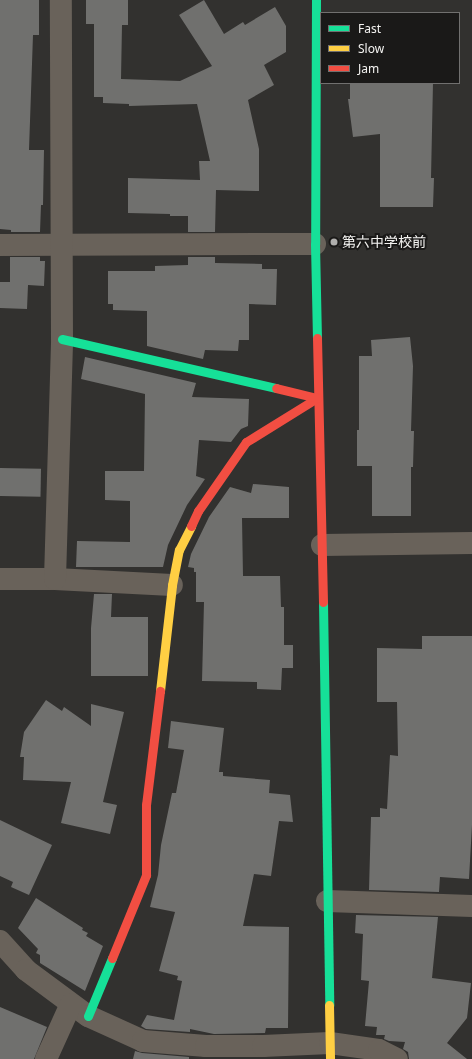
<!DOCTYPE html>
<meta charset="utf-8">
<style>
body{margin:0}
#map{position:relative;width:472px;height:1059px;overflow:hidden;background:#32312f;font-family:"Noto Sans","Noto Sans JP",sans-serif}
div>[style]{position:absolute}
.building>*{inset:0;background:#70706e;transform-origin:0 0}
.street>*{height:22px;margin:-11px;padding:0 11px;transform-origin:11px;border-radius:11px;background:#69625a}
.fast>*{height:9px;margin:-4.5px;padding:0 4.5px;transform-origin:4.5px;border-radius:4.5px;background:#16e098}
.slow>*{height:9px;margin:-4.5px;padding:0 4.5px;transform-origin:4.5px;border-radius:4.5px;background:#ffcf43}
.jam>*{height:9px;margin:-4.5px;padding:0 4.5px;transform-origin:4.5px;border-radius:4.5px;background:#f24e42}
.dots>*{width:11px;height:11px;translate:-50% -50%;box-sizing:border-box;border:2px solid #1a1918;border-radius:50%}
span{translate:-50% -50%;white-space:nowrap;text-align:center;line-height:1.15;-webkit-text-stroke:4px #1a1918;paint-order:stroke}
.poi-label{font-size:14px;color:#f4f3f1}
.left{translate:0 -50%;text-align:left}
.legend{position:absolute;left:320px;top:12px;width:140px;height:72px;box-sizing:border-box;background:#1a1918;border:1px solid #71706f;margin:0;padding:5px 7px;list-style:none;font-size:12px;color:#f4f3f1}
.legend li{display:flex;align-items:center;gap:8px;height:20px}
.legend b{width:20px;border:1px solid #71706f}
</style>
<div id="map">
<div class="building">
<i style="clip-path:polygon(0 0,39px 0,39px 35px,33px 35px,29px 150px,44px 150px,43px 205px,41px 205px,40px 232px,11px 232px,11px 230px,0 229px)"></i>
<i style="clip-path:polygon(86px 0,128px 0,128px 25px,122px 25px,121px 79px,180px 81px,212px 66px,179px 15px,204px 0,224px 34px,243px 22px,245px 25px,275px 7px,286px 26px,286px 52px,264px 65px,274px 85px,248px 100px,259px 149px,259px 191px,216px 190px,215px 232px,188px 232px,188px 216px,170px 216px,170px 214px,128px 213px,128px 178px,200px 180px,199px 161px,210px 161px,197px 104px,129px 106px,129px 104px,103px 103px,103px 97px,94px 97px,94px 24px,86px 24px)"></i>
<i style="clip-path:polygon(350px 83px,433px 83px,431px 178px,434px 178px,433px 207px,380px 207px,380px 134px,353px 137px,348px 99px,350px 99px)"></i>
<i style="clip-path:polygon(10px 257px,40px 257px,40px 261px,45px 261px,44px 286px,28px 285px,27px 309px,0 308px,0 282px,10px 282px)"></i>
<i style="clip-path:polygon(188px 257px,215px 257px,215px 263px,262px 264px,262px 269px,277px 269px,276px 305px,249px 304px,249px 340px,239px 340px,238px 351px,205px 350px,203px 359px,147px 346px,147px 311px,113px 310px,113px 304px,108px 304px,108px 271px,155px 271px,155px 266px,188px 265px)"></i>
<i style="clip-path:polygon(410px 337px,413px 366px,411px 431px,414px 431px,413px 467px,411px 467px,411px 516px,372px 516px,372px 466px,357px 466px,357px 430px,359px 430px,359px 356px,372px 356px,371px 340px)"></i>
<i style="clip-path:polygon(85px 357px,196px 383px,192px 397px,249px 399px,248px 426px,241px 429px,231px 442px,199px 440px,196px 476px,205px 479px,187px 505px,168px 545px,163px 567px,76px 567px,77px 541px,130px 542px,130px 501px,105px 500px,105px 471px,144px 471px,145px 394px,81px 379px)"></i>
<i style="left:0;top:468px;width:41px;height:28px;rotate:1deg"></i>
<i style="clip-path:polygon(253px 484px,289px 487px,289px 518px,242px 518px,243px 576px,280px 576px,281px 607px,284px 607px,284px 645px,293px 645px,293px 668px,282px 668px,281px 690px,257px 689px,257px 682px,202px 681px,204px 602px,196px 602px,196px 572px,194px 572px,194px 568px,188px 567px,191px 554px,209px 517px,230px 487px,251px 493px)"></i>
<i style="clip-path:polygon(94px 594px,112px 594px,111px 617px,148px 617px,148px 676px,91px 676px,91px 628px)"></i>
<i style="clip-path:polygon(422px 636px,472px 636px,472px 825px,469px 879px,440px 877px,439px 892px,369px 890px,371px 817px,380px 817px,380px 808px,387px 809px,390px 755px,398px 756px,397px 702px,377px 702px,377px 648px,422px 649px)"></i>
<i style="clip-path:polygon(46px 700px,62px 711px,64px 707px,91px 726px,91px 704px,124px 712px,103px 802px,117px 805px,110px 834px,61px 823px,71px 782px,23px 780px,24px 757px,20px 757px,24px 732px)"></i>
<i style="clip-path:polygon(171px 721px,224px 728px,219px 772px,223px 772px,223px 776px,270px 780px,269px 793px,290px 795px,293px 822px,279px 821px,271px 876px,254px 874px,243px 926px,289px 927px,288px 1028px,266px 1028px,265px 1033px,214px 1034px,190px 1029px,190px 1032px,146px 1029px,141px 1026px,147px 1015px,174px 1020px,182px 981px,177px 980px,178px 976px,159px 971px,175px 912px,150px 907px,158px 875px,161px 845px,172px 793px,176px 793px,184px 750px,168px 748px)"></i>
<i style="clip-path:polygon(0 820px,52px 845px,29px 895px,11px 887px,13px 882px,0 876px)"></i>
<i style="clip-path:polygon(36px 898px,83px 928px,82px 930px,88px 933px,86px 936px,103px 946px,85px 991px,40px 963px,40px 955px,36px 953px,38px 949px,18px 928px)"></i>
<i style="clip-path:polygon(356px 915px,438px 917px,432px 978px,471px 983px,467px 1018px,447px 1043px,467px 1059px,409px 1059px,408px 1052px,403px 1049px,405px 1042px,389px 1041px,384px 1039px,385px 1035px,376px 1035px,377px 1027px,365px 1026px,369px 981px,361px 980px,363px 934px,355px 933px)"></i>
<i style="clip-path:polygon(0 1007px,47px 1027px,34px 1059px,0 1059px)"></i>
<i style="clip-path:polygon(135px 1051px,142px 1053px,189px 1057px,189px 1059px,133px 1059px)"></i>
</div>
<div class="street">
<i style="left:0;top:245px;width:315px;rotate:-0.2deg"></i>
<i style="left:322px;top:545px;width:150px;rotate:-0.8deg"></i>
<i style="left:0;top:579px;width:55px"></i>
<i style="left:55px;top:579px;width:117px;rotate:2.9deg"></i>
<i style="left:55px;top:579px;width:240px;rotate:-88.3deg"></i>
<i style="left:62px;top:339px;width:339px;rotate:-90.2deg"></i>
<i style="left:327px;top:901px;width:145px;rotate:2deg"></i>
<i style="left:0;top:941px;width:39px;rotate:48deg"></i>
<i style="left:26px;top:970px;width:77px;rotate:36.6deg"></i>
<i style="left:88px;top:1016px;width:60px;rotate:24.4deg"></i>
<i style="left:143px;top:1041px;width:63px;rotate:4.5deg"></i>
<i style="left:206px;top:1046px;width:57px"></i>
<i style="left:263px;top:1046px;width:67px;rotate:-2.6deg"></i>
<i style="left:330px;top:1043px;width:49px;rotate:8.1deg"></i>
<i style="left:379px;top:1050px;width:20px;rotate:27deg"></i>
<i style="left:46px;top:1059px;width:60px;rotate:-65.6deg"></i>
</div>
<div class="fast">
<i style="left:316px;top:0;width:244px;rotate:90.2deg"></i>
<i style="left:315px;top:244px;width:94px;rotate:88.8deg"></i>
<i style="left:62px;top:339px;width:220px;rotate:12.9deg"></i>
<i style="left:323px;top:602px;width:403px;rotate:89.1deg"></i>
<i style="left:88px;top:1016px;width:63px;rotate:-67.5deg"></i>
</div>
<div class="slow">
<i style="left:160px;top:691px;width:107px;rotate:-83.5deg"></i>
<i style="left:172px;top:585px;width:36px;rotate:-79deg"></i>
<i style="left:179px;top:550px;width:27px;rotate:-63deg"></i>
<i style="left:329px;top:1005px;width:54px;rotate:88.9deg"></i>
</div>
<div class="jam">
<i style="left:317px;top:338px;width:264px;rotate:88.7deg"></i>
<i style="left:191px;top:526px;width:17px;rotate:-65deg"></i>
<i style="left:198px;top:511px;width:84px;rotate:-55.2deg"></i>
<i style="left:246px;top:442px;width:84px;rotate:-31.8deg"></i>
<i style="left:317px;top:398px;width:42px;rotate:-166.3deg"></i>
<i style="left:112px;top:958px;width:90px;rotate:-67.7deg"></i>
<i style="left:146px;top:875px;width:70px;rotate:-90deg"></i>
<i style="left:146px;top:805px;width:115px;rotate:-83deg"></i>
</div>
<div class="dots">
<i style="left:334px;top:242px;background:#b0afad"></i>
</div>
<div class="poi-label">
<span class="left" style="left:342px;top:242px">第六中学校前</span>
</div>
<ul class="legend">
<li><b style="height:5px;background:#16e098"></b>Fast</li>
<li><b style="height:5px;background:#ffcf43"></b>Slow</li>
<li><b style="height:5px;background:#f24e42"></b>Jam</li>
</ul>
</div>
